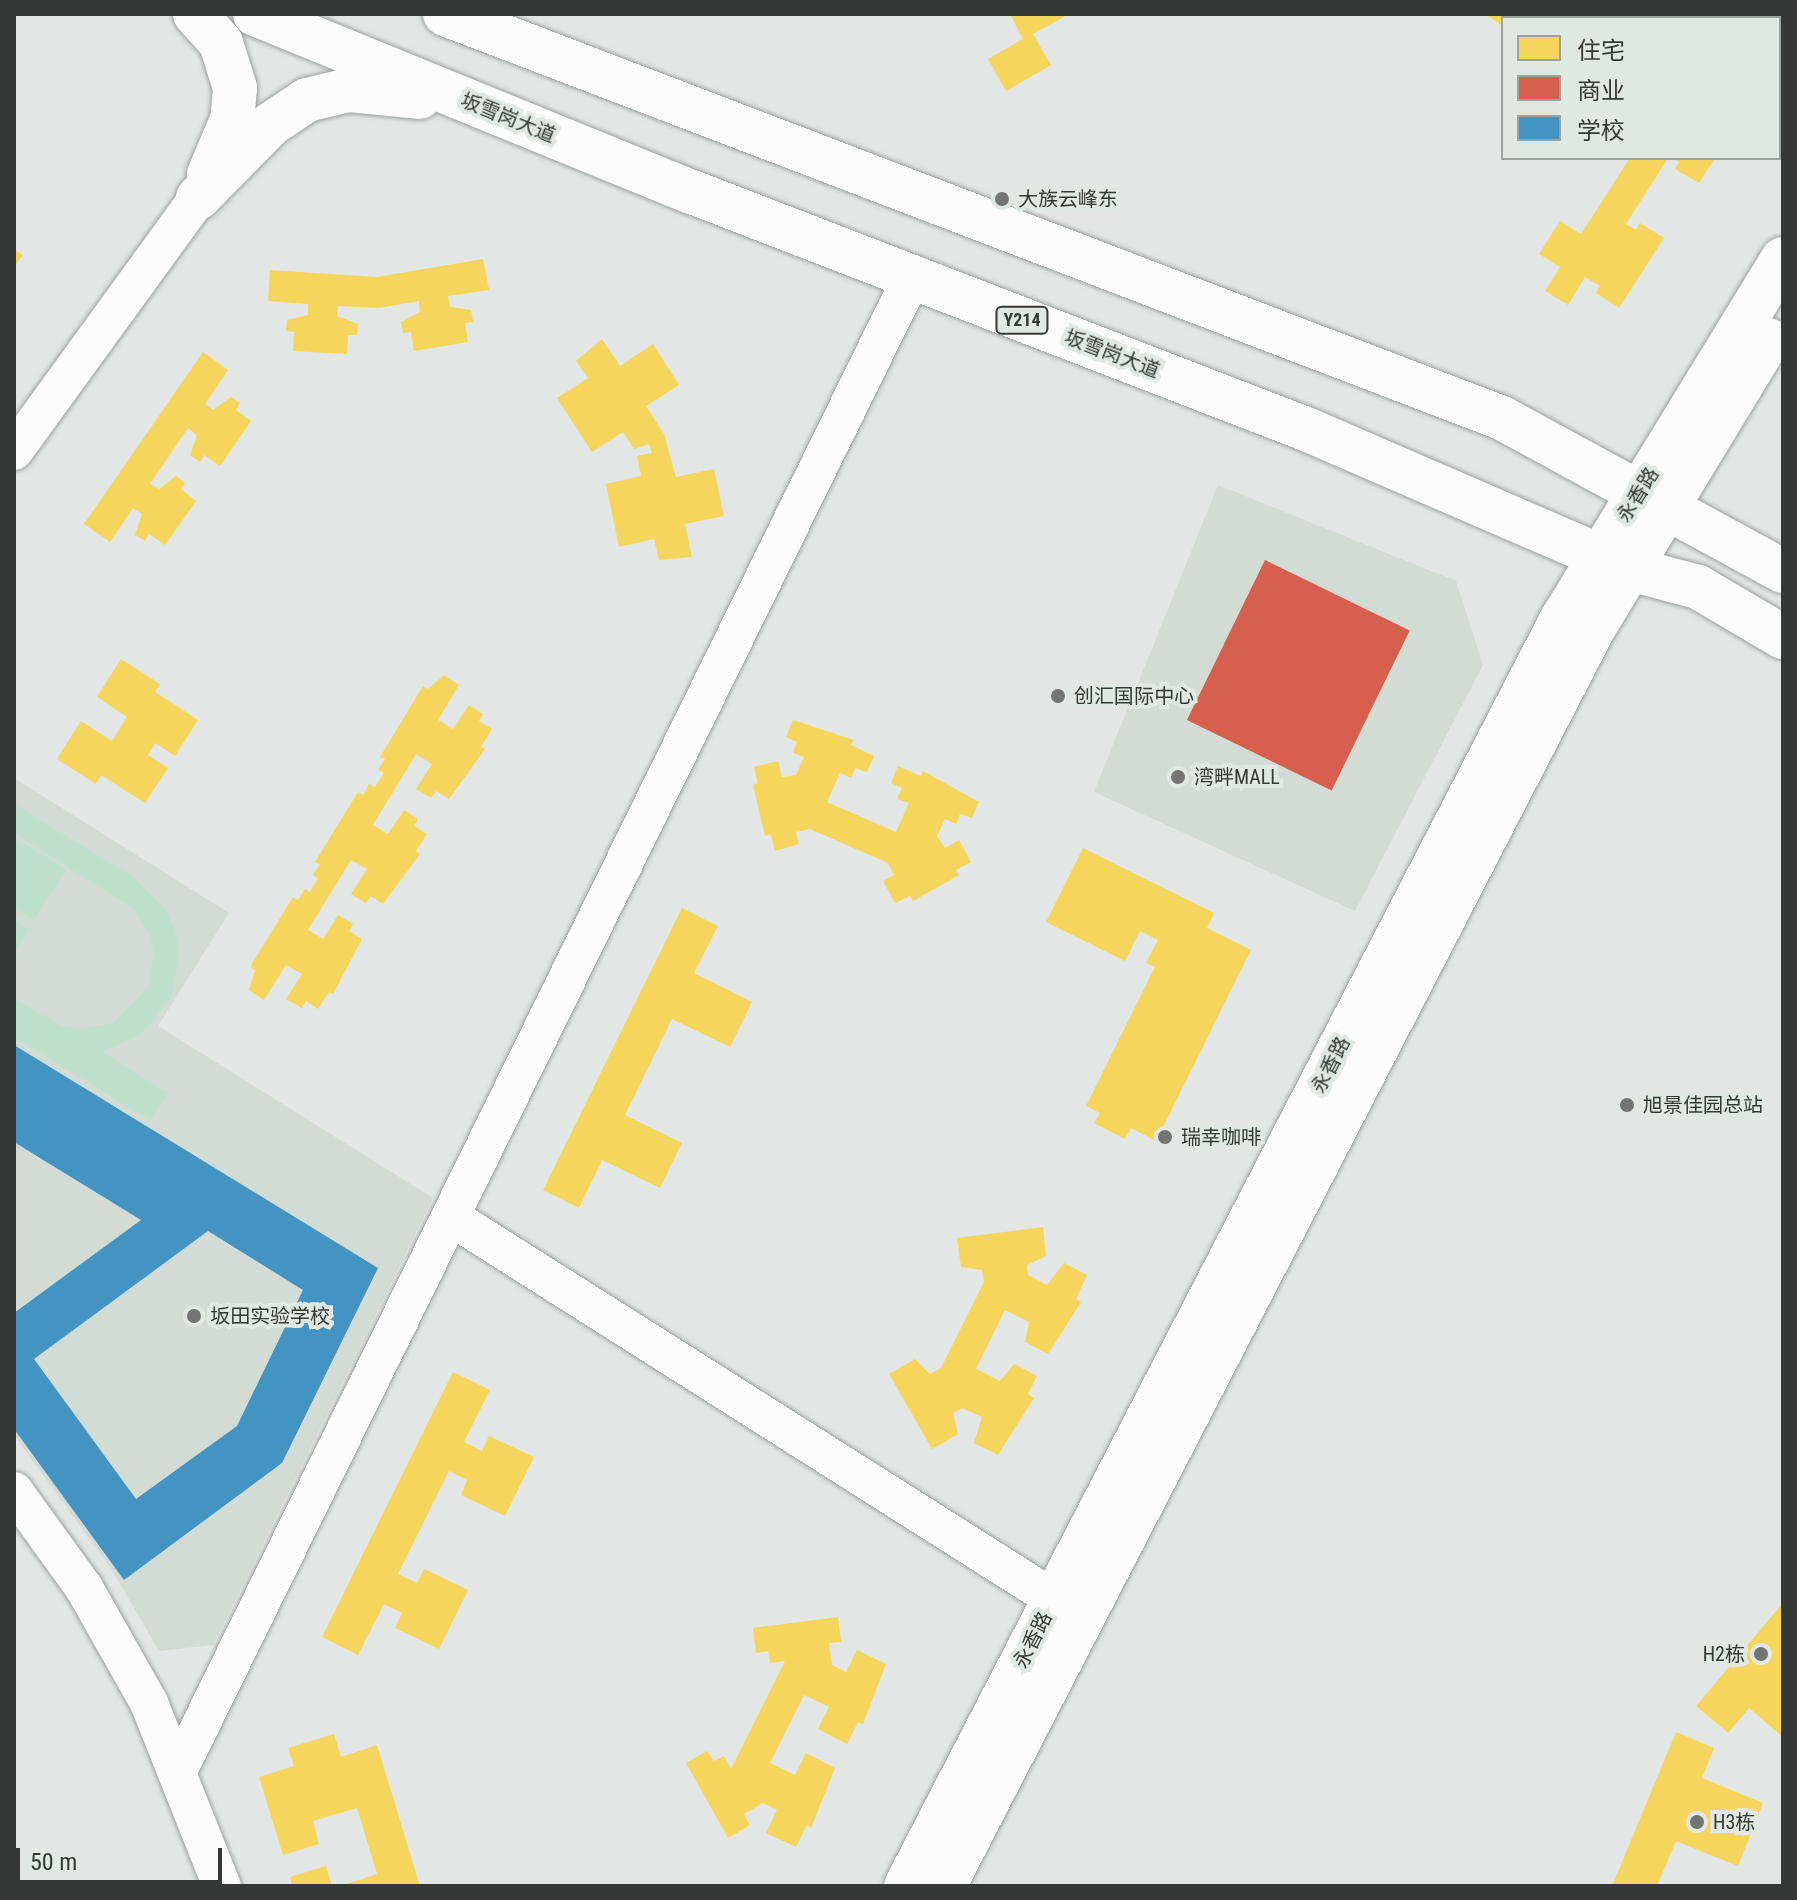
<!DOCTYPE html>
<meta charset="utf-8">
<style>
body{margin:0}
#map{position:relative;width:1797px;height:1900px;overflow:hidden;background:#e2e6e4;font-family:"Roboto Condensed","Noto Sans SC",sans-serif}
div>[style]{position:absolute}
.built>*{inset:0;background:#d2dcd5}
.green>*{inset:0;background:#bfe1cb}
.homes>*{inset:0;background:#f6d55c}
.shops>*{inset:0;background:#d6604d;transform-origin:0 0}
.schools>*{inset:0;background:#4393c3}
.roads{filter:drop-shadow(0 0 2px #9ca09e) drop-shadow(0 0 2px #9ca09e)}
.minor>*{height:38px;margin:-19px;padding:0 19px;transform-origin:19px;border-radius:19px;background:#fbfbfb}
.major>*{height:44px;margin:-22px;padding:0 22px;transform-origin:22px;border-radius:22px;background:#fbfbfb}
.dots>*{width:22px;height:22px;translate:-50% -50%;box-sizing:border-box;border:4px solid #e0e8e3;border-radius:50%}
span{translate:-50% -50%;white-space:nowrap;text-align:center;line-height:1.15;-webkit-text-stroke:8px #e0e8e3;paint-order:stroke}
.shield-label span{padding:2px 6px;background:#e0e8e3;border:2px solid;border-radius:6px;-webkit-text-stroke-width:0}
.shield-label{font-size:18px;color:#353836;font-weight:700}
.street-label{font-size:20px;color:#353836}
.poi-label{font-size:20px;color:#353836}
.left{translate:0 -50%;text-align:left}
.right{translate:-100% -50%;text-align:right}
.frame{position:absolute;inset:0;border:16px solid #353836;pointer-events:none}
.legend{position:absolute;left:1501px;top:16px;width:280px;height:144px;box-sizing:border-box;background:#e0e8e3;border:2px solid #9ca29e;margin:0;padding:10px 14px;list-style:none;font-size:24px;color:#353836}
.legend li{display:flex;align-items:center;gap:16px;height:40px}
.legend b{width:40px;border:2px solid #9ca29e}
.scale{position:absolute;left:16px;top:1848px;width:206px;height:36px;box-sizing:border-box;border:4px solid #353836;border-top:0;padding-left:10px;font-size:24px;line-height:28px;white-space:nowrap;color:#353836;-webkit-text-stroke:6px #e0e8e3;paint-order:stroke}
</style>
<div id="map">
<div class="built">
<i style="clip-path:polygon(1218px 485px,1456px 581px,1483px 665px,1355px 911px,1094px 792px)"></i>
<i style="clip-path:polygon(14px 778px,229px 913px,158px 1026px,433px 1198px,213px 1645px,159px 1651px,112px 1570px,14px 1435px)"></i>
</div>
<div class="green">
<i style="clip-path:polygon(14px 804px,135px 878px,166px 910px,175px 931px,179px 953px,171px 998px,142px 1034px,102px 1052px,168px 1093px,151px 1121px,14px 1037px,14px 999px,62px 1026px,79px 1029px,113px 1023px,148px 988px,154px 955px,151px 938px,134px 909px,14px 833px)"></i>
<i style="clip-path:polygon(14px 837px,66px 869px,34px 921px,14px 908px)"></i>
<i style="clip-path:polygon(14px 920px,29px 929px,14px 954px)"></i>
</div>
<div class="homes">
<i style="clip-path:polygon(1010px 14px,1069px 14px,1033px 34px,1051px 65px,1006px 91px,988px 59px,1023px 39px)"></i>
<i style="clip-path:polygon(1485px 14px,1518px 14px,1503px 18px,1503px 26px)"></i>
<i style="clip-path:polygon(1538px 14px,1571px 14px,1535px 18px)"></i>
<i style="clip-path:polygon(1630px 158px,1668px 158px,1626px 224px,1636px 230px,1640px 223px,1664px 238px,1619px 308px,1596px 293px,1600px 286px,1585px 277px,1568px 305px,1545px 291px,1560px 267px,1539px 254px,1560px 221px,1581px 234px)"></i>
<i style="clip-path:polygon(1673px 158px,1715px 158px,1699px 183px,1675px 169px,1679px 162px)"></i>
<i style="clip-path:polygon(14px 249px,23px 255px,14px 267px)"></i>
<i style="clip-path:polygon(483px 259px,489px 290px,448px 296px,450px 307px,471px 310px,473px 322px,465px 323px,468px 342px,414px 351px,411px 332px,403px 333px,401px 322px,420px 312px,419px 301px,379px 308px,338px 306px,337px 316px,358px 324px,357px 335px,348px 335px,347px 354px,293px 351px,294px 332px,286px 331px,287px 320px,308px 315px,308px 304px,268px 301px,270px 270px,377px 277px)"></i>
<i style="clip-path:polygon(602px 339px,620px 366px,653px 344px,679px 385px,646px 406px,664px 434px,676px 477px,714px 469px,724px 516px,685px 524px,692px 557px,659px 560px,654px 539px,619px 547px,606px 484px,641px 476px,637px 456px,652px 453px,649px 444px,634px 449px,623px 432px,592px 452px,557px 398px,588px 378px,576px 361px)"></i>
<i style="clip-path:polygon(203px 352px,228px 370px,205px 404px,213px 410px,231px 397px,240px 403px,236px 410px,251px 421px,220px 466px,204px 455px,200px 462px,190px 455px,197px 435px,188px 428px,150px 484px,159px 489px,176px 476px,185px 483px,181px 489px,196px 501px,165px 545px,149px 534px,145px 541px,135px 535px,142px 514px,133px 508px,110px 542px,84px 524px)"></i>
<i style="clip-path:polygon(121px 659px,160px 684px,155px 692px,198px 720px,175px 756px,155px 743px,148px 755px,168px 768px,145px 803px,101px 775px,96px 784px,57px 759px,81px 721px,112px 741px,127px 717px,97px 697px)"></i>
<i style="clip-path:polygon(444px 675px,459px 685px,438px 720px,453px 729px,469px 705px,483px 714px,479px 721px,492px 729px,481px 747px,485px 749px,449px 799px,436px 791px,431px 798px,416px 789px,432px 764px,416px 754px,373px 825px,388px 834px,404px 810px,418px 819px,414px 826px,427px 834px,416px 851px,420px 854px,383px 904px,371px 896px,366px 903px,351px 894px,367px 869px,351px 860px,308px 930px,323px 939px,338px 915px,353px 924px,349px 931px,362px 939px,333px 994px,329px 992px,318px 1009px,306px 1001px,302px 1008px,286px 999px,302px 974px,286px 965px,264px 1000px,249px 990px,255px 970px,250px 967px,293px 897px,298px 900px,305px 889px,310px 892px,318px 878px,313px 875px,320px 864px,315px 862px,358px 792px,363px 795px,369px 784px,375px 787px,384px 773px,378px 770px,385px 759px,380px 757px,423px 686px,428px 689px)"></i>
<i style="clip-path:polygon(793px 720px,854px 740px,851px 745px,874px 756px,867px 772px,855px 768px,851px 778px,840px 773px,827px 802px,896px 832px,909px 803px,897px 799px,902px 788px,891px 783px,898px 766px,921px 776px,923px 771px,979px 802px,972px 818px,960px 814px,956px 824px,945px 819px,937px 836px,945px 848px,959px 840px,971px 862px,956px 870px,959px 875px,913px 901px,910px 896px,895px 903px,883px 881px,894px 875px,888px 863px,810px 829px,796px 832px,799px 844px,775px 851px,771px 834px,765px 836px,753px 785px,758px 783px,754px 767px,778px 761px,782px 777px,796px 775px,804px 757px,793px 753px,797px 742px,786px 737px)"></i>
<i style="clip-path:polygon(1083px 848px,1214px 913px,1207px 928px,1251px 950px,1156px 1141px,1131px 1128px,1125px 1139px,1094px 1123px,1100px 1113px,1086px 1106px,1155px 967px,1146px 963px,1158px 940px,1140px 931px,1125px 961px,1046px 922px)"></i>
<i style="clip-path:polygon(682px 908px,718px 926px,694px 973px,752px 1002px,730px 1047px,672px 1019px,625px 1115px,682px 1143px,660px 1188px,602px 1160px,579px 1208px,543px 1190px)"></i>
<i style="clip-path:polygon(1043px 1227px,1046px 1256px,1027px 1265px,1028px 1275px,1047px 1285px,1064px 1263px,1087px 1275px,1076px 1299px,1081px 1302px,1048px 1354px,1025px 1342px,1029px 1322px,1005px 1310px,976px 1369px,1000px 1381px,1014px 1364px,1037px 1376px,1028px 1394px,1034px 1398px,998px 1455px,974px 1443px,982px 1417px,962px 1408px,953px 1413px,958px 1434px,932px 1449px,889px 1374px,915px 1359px,930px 1374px,941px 1368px,984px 1282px,982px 1270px,961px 1267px,957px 1238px)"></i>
<i style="clip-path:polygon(453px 1372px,490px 1390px,464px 1442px,482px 1451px,489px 1436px,534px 1457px,505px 1516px,461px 1495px,467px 1480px,449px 1471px,398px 1574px,417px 1583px,424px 1569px,468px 1590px,439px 1649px,395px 1628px,402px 1613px,384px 1604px,358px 1655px,322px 1637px)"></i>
<i style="clip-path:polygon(1783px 1603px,1783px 1737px,1749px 1708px,1728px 1733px,1696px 1706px)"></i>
<i style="clip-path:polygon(838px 1617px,841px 1642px,829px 1643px,832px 1665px,846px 1672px,857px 1650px,886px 1664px,863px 1724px,858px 1722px,847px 1744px,818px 1729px,829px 1707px,804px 1695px,770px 1763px,795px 1775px,806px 1753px,835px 1768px,811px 1828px,807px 1825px,796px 1847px,766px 1833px,777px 1810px,763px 1803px,744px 1814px,750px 1825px,728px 1838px,686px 1763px,707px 1751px,714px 1761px,724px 1756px,731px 1769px,785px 1661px,770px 1663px,768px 1651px,756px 1653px,753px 1628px)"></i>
<i style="clip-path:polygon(1676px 1732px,1714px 1748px,1702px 1778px,1763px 1803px,1738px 1866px,1676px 1841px,1657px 1886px,1612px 1886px)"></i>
<i style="clip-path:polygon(334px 1734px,341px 1757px,377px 1745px,420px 1886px,341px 1886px,377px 1874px,357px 1808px,313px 1821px,319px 1844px,283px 1855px,259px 1777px,294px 1766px,288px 1748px)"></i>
<i style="clip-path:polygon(326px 1866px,332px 1886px,292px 1886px,290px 1877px)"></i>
</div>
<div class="shops">
<i style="left:1265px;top:560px;width:161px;height:178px;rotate:26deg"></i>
</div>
<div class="schools">
<i style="clip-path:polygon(evenodd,14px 1045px,378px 1268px,282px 1463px,124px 1580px,14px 1429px,14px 1313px,141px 1220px,14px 1142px,14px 1045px,208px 1231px,303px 1290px,237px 1426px,136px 1499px,34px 1359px,208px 1231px)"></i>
</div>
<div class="roads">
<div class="minor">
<i style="left:14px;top:451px;width:313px;rotate:-54deg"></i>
<i style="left:451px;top:1217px;width:714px;rotate:32.35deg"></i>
<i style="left:14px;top:1491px;width:120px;rotate:54.2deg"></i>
<i style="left:84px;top:1588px;width:132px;rotate:60.5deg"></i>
<i style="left:149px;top:1703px;width:197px;rotate:68.3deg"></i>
<i style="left:179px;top:1769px;width:1662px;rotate:-63.84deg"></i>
</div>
<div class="major">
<i style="left:195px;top:14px;width:39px;rotate:48deg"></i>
<i style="left:221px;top:43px;width:47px;rotate:72.7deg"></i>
<i style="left:235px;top:88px;width:32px;rotate:95deg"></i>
<i style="left:232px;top:120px;width:59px;rotate:113.1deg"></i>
<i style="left:255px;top:14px;width:472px;rotate:22.2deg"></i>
<i style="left:692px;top:192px;width:658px;rotate:21.11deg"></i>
<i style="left:1306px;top:429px;width:353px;rotate:23.4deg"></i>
<i style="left:1630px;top:569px;width:70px;rotate:14.8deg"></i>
<i style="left:1698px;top:587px;width:99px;rotate:30.5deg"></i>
<i style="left:445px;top:14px;width:1132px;rotate:20.92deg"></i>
<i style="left:1502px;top:418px;width:320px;rotate:28.6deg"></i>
<i style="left:198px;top:198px;width:104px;rotate:-45.4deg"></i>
<i style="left:271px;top:124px;width:43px;rotate:-33.7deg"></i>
<i style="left:307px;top:100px;width:42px;rotate:-13.7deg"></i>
<i style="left:348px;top:90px;width:72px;rotate:5.6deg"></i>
<i style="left:906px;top:1886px;width:1427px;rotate:-62.63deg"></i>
<i style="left:1562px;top:619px;width:422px;rotate:-58.5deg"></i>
<i style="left:944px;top:1886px;width:1415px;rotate:-62.69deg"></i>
<i style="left:1593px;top:629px;width:338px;rotate:-58.7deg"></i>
</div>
</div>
<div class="dots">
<i style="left:1002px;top:199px;background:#727573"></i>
<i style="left:1058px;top:696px;background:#727573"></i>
<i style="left:1178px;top:777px;background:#727573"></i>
<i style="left:1627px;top:1105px;background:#727573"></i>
<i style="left:1165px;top:1137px;background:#727573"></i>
<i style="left:194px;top:1316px;background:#727573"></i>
<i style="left:1761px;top:1654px;background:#727573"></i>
<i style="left:1697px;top:1822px;background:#727573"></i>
</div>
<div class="shield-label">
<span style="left:1022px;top:320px">Y214</span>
</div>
<div class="street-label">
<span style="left:508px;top:118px;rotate:22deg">坂雪岗大道</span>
<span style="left:1112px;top:354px;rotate:21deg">坂雪岗大道</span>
<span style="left:1638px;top:495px;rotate:-58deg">永香路</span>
<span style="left:1331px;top:1065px;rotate:-63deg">永香路</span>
<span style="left:1033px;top:1640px;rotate:-63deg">永香路</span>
</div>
<div class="poi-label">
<span class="left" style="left:1018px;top:199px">大族云峰东</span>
<span class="left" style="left:1074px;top:696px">创汇国际中心</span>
<span class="left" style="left:1194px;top:777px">湾畔MALL</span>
<span class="left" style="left:1643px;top:1105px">旭景佳园总站</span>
<span class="left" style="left:1181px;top:1137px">瑞幸咖啡</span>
<span class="left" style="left:210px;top:1316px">坂田实验学校</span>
<span class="right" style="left:1745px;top:1654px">H2栋</span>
<span class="left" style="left:1713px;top:1822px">H3栋</span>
</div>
<div class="frame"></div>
<ul class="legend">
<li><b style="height:22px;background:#f6d55c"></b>住宅</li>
<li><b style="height:22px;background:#d6604d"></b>商业</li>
<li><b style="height:22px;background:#4393c3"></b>学校</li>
</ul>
<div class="scale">50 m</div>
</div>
